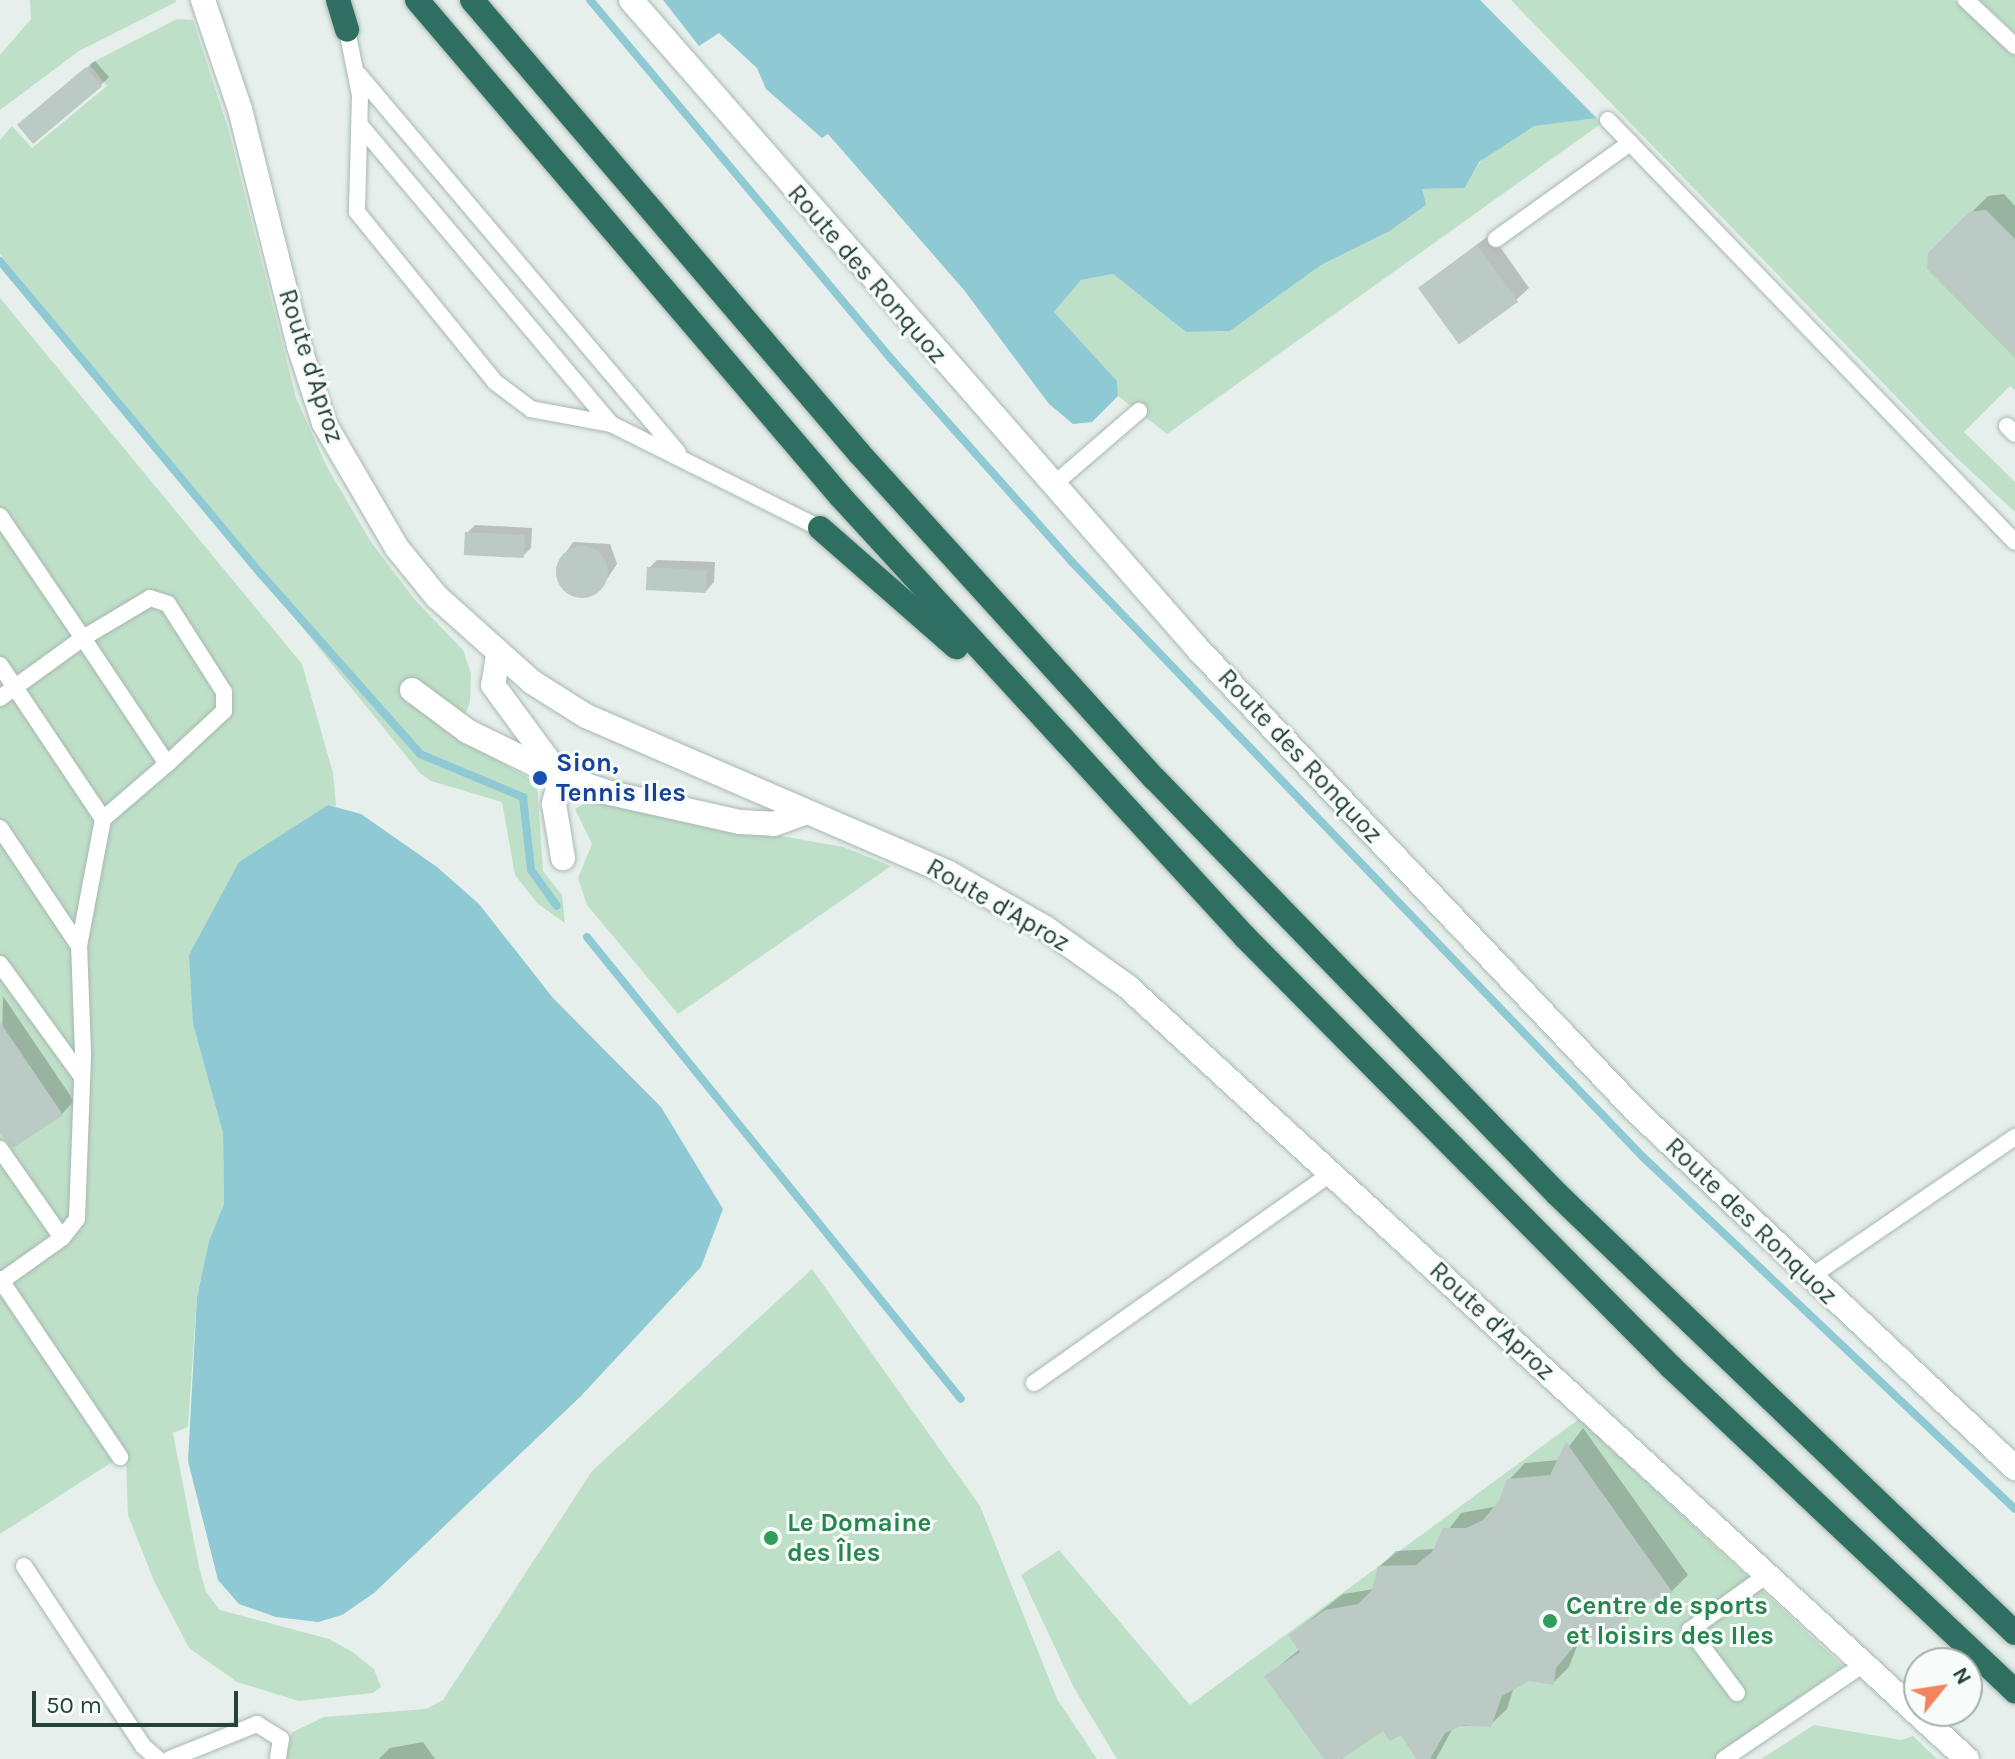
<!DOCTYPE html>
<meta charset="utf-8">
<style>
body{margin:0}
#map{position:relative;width:2015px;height:1759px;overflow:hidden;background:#e6efeb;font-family:Karla,sans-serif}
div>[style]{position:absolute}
.green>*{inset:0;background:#bfe0c8}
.water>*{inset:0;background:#8ec9d4}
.shadow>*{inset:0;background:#0003}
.stream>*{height:8px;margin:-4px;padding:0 4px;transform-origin:4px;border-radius:4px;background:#8ec9d4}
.building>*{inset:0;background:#bbcac4;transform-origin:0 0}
.round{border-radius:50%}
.roads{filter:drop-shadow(0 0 2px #a8b8b2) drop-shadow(0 0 2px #a8b8b2)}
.service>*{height:16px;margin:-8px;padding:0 8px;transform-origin:8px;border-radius:8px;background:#fff}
.minor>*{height:24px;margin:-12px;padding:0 12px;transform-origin:12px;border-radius:12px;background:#fff}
.tertiary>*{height:24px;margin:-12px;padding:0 12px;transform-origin:12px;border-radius:12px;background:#fff}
.motorway>*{height:24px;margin:-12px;padding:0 12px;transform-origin:12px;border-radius:12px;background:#2f6f62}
.dots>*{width:22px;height:22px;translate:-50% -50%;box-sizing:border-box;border:4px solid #f7fbf9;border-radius:50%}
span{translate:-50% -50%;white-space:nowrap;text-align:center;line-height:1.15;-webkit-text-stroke:6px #f7fbf9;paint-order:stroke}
.street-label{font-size:26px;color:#24423a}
.transit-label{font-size:26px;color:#164399;font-weight:700}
.left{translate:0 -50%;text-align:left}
.leisure-label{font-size:26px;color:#27864d;font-weight:700}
.north{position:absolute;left:1903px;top:1647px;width:80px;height:80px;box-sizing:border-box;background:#f7fbf9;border:2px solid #a3b1ad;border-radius:50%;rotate:60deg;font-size:22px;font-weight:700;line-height:32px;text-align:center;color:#24423a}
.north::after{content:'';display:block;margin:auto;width:28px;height:36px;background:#f4845f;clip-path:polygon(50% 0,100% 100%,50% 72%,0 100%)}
.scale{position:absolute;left:32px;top:1691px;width:206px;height:36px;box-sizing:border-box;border:4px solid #24423a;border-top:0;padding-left:10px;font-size:24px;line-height:28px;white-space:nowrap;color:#24423a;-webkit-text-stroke:6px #f7fbf9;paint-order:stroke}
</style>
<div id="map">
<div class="green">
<i style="clip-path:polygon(30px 0,176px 0,176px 2px,79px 51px,0 110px,0 55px,31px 19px)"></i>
<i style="clip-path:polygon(1480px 0,1602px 123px,1167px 434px,1118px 396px,1117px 381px,1054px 312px,1081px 280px,1113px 274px,1186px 332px,1230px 331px,1321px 265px,1388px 232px,1421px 189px,1465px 188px,1479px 163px,1506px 140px)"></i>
<i style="clip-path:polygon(1511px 0,1954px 0,2015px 56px,2015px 390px,2010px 386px,1964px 432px,2015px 482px,2015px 512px,1946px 448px)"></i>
<i style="clip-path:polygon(1979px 0,2015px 0,2015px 33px)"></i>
<i style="clip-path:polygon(177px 19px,193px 20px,228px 128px,296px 398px,326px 465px,371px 542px,415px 600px,463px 650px,471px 673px,470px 702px,456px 737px,537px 783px,543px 871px,562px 895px,565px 923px,537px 903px,515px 875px,502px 802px,431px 781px,420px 773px,0 254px,0 140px,12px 126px,32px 148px,107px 86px,89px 64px)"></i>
<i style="clip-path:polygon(0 298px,302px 664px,333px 773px,336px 806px,328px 805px,193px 1024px,223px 1133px,224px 1204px,209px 1242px,197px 1296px,188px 1427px,173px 1433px,199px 1567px,206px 1592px,220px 1610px,329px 1639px,351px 1651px,374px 1669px,381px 1687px,373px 1693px,299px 1701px,237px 1682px,189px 1648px,154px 1581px,128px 1515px,126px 1460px,120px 1457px,0 1534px)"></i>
<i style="clip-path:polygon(588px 801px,843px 847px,891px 866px,678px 1014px,587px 905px,578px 878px,592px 844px,575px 809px)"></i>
<i style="clip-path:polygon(812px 1269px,980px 1506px,1057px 1699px,1097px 1759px,272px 1759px,293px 1732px,324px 1717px,426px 1709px,443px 1700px,592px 1471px)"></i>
<i style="clip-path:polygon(1579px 1419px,1843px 1666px,1715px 1759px,1117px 1759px,1074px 1688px,1021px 1575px,1059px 1550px,1190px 1705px)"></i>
<i style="clip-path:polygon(1814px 1725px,1901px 1740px,1913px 1736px,1937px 1759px,1761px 1759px)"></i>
</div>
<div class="water">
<i style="clip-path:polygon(663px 0,1480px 0,1596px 118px,1534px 126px,1479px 162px,1465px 188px,1422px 189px,1426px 205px,1388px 232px,1321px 265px,1230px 331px,1186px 332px,1113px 274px,1081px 280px,1054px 312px,1117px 381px,1118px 396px,1092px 422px,1073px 424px,1049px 404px,964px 290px,828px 134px,822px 138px,766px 89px,757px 68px,719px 33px,699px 46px)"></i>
<i style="clip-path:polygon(328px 805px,361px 814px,437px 867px,479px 904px,553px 998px,661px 1107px,723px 1209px,701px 1267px,581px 1396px,374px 1593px,342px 1615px,318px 1622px,276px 1617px,239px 1604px,218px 1580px,188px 1461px,197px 1297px,209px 1241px,224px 1204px,223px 1133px,193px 1024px,189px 955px,239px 862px)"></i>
</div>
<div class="shadow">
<i style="clip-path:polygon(95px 61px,109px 77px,101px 85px,28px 118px)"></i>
<i style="clip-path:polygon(2004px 194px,2015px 206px,2015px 355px,1930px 254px,1988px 196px)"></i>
<i style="clip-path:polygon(1491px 234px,1529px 288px,1516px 300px,1420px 287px)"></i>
<i style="clip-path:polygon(475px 525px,532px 528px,531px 548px,523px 556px,467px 533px)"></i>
<i style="clip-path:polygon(573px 542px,610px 544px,617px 564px,603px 585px,580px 595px,560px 581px,556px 567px)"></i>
<i style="clip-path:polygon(657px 560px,715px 562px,714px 582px,706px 591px,649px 568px)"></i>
<i style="clip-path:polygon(3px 996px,74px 1101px,62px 1114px,0 1126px)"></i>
<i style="clip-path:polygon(1583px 1428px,1688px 1575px,1672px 1591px,1645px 1598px,1616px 1634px,1579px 1641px,1569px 1667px,1553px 1683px,1529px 1679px,1514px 1687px,1507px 1709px,1490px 1725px,1454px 1726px,1436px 1759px,1419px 1759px,1402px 1732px,1383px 1728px,1339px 1759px,1326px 1759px,1267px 1676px,1300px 1649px,1290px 1635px,1343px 1594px,1374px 1589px,1379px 1567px,1396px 1551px,1434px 1549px,1461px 1513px,1498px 1506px,1509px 1480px,1525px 1463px,1559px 1460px)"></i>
<i style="clip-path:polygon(423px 1742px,435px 1759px,379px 1759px,390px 1748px)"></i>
</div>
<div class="stream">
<i style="left:590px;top:0;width:471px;rotate:50deg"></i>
<i style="left:893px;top:361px;width:268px;rotate:48.3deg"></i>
<i style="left:1071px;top:561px;width:826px;rotate:46.18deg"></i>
<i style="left:1643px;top:1157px;width:512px;rotate:43.42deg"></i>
<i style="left:0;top:261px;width:408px;rotate:50.2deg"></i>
<i style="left:261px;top:574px;width:240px;rotate:48.5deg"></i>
<i style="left:420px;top:754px;width:112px;rotate:22.7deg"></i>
<i style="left:523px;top:797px;width:73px;rotate:83.7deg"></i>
<i style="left:531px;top:870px;width:44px;rotate:54.2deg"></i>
<i style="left:587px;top:937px;width:594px;rotate:51.01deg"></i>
</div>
<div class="building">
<i style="left:86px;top:67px;width:25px;height:90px;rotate:50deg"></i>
<i style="clip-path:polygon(1986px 210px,2015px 239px,2015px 358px,1927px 269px,1928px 253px,1969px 212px)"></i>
<i style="left:1477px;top:245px;width:70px;height:73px;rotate:54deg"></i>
<i style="left:465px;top:532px;width:60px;height:23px;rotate:3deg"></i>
<i class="round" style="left:556px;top:546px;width:52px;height:52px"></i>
<i style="left:647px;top:567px;width:60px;height:23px;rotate:3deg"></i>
<i style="clip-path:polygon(0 1022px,63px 1115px,13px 1148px,0 1133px)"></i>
<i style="clip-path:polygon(1566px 1442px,1673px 1593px,1639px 1602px,1617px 1635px,1576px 1644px,1556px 1668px,1554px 1685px,1529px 1681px,1502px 1696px,1491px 1727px,1463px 1725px,1445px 1733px,1430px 1759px,1416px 1759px,1401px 1735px,1390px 1741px,1383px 1731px,1342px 1759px,1324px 1759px,1264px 1676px,1300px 1652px,1288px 1635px,1325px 1610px,1358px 1604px,1372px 1590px,1378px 1566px,1416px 1565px,1432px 1552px,1443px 1528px,1466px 1528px,1483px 1520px,1499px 1501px,1507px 1479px,1550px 1475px)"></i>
</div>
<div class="roads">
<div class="service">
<i style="left:1966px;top:0;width:67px;rotate:43.2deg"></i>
<i style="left:347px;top:30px;width:66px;rotate:78.7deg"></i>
<i style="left:360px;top:95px;width:117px;rotate:91.5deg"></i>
<i style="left:357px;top:212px;width:219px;rotate:50.9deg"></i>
<i style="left:495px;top:382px;width:45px;rotate:36.9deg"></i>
<i style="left:531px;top:409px;width:81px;rotate:10.6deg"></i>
<i style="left:611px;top:424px;width:233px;rotate:26.5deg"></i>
<i style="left:359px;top:75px;width:494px;rotate:49.8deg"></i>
<i style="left:1608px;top:120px;width:586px;rotate:46.04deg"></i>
<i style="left:360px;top:125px;width:390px;rotate:50deg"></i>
<i style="left:1496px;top:239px;width:165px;rotate:-35.6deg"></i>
<i style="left:2007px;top:426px;width:11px;rotate:45deg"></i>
<i style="left:1052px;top:486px;width:115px;rotate:-40.8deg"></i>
<i style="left:0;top:516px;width:148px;rotate:55.8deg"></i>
<i style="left:83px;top:638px;width:102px;rotate:144.1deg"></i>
<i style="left:150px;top:598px;width:19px;rotate:18deg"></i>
<i style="left:168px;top:604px;width:104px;rotate:57.5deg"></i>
<i style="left:224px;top:692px;width:19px;rotate:90deg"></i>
<i style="left:224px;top:711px;width:78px;rotate:137.1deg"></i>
<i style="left:167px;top:764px;width:151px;rotate:-123.7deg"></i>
<i style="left:83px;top:638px;width:78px;rotate:-30.8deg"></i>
<i style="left:0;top:665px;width:185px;rotate:56.2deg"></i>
<i style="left:0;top:828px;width:142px;rotate:56.2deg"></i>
<i style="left:0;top:964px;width:140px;rotate:54deg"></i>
<i style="left:0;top:1149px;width:108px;rotate:55.1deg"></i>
<i style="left:1809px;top:1278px;width:250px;rotate:-34.4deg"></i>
<i style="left:0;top:1279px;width:215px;rotate:56deg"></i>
<i style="left:0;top:1282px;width:76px;rotate:-35.4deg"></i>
<i style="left:62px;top:1238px;width:24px;rotate:-52deg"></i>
<i style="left:77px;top:1219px;width:166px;rotate:-87.9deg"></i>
<i style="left:83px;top:1053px;width:107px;rotate:-92.1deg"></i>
<i style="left:79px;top:946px;width:129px;rotate:-79.3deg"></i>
<i style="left:103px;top:819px;width:84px;rotate:-40.7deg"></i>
<i style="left:1034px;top:1383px;width:365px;rotate:-35.2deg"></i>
<i style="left:24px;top:1566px;width:216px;rotate:56.5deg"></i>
<i style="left:143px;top:1746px;width:20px;rotate:41deg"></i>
<i style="left:1737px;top:1693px;width:79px;rotate:-126.7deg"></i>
<i style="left:1690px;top:1630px;width:95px;rotate:-35.5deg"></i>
<i style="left:170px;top:1759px;width:94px;rotate:-21.9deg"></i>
<i style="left:257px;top:1724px;width:28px;rotate:32deg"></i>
<i style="left:281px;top:1739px;width:20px;rotate:99deg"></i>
<i style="left:1724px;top:1759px;width:169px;rotate:-34.2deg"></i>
</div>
<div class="minor">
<i style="left:631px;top:0;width:860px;rotate:48.86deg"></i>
<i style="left:1197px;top:648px;width:638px;rotate:46.52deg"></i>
<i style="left:1636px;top:1111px;width:521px;rotate:43.29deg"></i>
<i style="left:498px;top:655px;width:30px;rotate:99deg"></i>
<i style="left:493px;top:685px;width:108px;rotate:53.7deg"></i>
<i style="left:412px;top:690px;width:69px;rotate:36.7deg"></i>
<i style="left:467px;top:731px;width:105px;rotate:26.1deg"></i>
<i style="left:561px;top:777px;width:52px;rotate:18.1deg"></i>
<i style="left:610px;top:793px;width:133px;rotate:12.6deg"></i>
<i style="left:740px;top:822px;width:34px;rotate:3deg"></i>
<i style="left:774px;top:824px;width:35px;rotate:-20deg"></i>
<i style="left:561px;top:777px;width:28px;rotate:105deg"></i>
<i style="left:554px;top:804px;width:55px;rotate:80.5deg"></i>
</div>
<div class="tertiary">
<i style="left:203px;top:0;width:115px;rotate:71.3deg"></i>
<i style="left:240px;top:109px;width:244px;rotate:76deg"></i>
<i style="left:299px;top:346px;width:81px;rotate:72deg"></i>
<i style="left:324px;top:423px;width:145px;rotate:59.7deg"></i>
<i style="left:397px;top:548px;width:63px;rotate:50.8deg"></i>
<i style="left:437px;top:597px;width:127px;rotate:41.8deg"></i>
<i style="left:532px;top:682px;width:64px;rotate:32.2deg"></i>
<i style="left:586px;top:716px;width:393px;rotate:23.4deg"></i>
<i style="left:947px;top:872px;width:112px;rotate:29.6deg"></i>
<i style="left:1044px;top:927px;width:103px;rotate:35.5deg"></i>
<i style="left:1128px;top:987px;width:1140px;rotate:42.62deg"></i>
</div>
<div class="motorway">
<i style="left:338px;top:0;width:31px;rotate:73deg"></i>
<i style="left:417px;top:0;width:652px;rotate:49.54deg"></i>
<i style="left:840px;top:496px;width:599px;rotate:47.44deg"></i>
<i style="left:1245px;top:937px;width:605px;rotate:45.27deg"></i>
<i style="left:1671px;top:1367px;width:473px;rotate:43.3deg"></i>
<i style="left:472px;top:0;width:596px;rotate:49.49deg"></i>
<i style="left:859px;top:453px;width:440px;rotate:47.8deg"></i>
<i style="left:1155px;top:779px;width:578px;rotate:45.91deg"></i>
<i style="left:1557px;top:1194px;width:634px;rotate:43.79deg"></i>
<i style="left:820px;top:528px;width:181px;rotate:41.2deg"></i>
</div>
</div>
<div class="dots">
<i style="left:540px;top:778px;background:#1a4fb4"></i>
<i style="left:771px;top:1538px;background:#2e9e5b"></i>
<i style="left:1550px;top:1621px;background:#2e9e5b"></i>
</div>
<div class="street-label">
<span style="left:867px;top:274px;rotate:49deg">Route des Ronquoz</span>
<span style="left:311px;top:366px;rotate:72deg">Route d'Aproz</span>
<span style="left:1300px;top:756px;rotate:47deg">Route des Ronquoz</span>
<span style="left:998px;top:905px;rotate:30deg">Route d'Aproz</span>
<span style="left:1751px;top:1221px;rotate:44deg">Route des Ronquoz</span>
<span style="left:1492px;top:1321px;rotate:43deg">Route d'Aproz</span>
</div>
<div class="transit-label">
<span class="left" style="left:556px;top:778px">Sion,<br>Tennis Iles</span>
</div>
<div class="leisure-label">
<span class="left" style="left:787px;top:1538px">Le Domaine<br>des Îles</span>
<span class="left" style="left:1566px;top:1621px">Centre de sports<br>et loisirs des Iles</span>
</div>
<div class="north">N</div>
<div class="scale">50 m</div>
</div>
